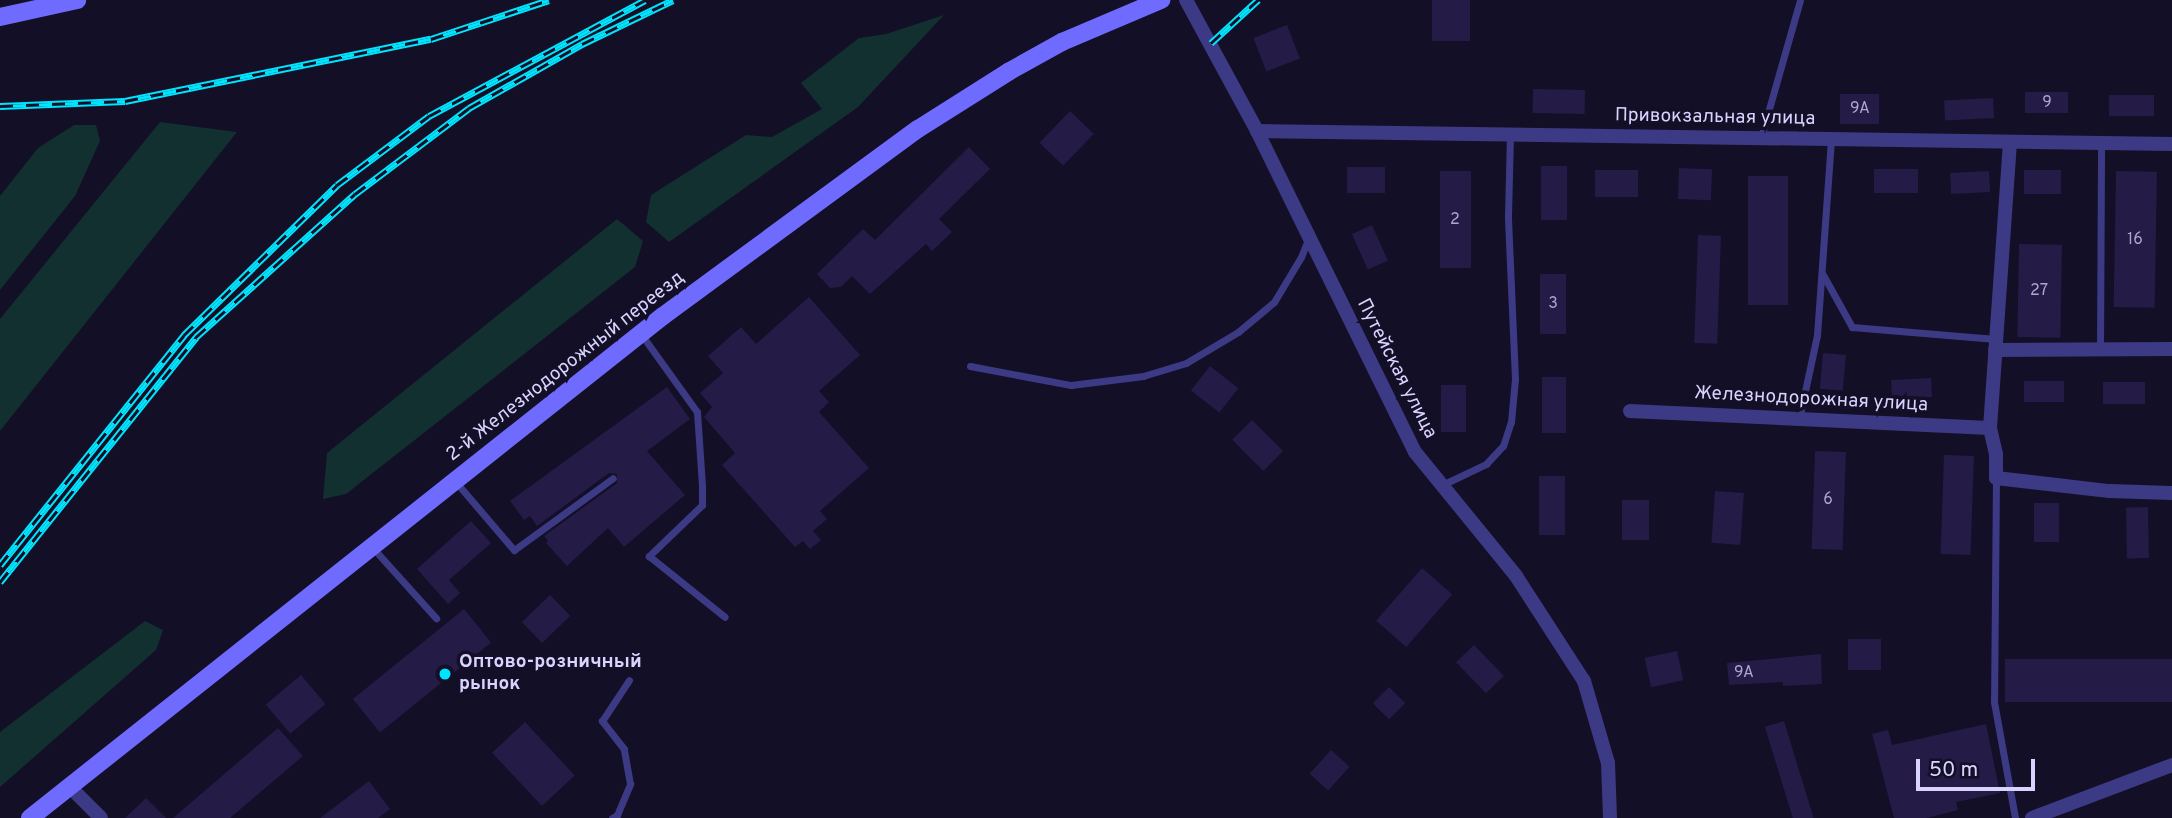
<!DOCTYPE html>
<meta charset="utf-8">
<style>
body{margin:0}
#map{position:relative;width:2172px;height:818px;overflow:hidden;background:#130f26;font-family:Overpass,sans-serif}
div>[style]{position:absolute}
.green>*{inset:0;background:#12302f}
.building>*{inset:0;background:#241b47;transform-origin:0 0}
.lane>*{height:7px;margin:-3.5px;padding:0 3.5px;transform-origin:3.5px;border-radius:3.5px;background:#3d3a85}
.street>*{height:14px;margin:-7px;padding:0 7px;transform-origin:7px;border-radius:7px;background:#3d3a85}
.secondary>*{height:18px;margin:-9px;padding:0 9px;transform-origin:9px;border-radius:9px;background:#6f6bff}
.rail>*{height:7px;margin-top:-3.5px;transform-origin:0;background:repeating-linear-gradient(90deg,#130f26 0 13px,#00e5ff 0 26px);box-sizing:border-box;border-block:2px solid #00e5ff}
.dots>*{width:19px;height:19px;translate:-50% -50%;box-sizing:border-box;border:4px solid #130f26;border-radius:50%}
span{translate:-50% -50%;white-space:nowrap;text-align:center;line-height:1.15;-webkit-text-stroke:7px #130f26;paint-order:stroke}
.number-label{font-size:16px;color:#aca6d1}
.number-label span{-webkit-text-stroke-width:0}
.street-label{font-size:19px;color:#d9d4ff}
.poi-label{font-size:19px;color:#d9d4ff;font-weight:700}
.left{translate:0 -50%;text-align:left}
.scale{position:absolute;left:1916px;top:759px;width:119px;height:32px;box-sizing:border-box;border:4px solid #d9d4ff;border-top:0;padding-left:9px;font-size:21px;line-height:24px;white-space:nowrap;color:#d9d4ff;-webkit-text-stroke:5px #130f26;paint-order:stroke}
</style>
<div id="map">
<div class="green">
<i style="clip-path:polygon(944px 15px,858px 107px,669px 242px,646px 222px,651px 195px,746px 135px,772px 137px,822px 109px,801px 83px,859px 38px,886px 34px)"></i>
<i style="clip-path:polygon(160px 122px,237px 132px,0 431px,0 319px)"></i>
<i style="clip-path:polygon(74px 125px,96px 125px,100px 141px,75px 196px,0 290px,0 196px,38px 148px)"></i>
<i style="clip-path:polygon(617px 219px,643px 241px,635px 267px,346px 494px,323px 499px,327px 453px)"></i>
<i style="clip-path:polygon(145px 621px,163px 630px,156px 650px,0 787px,0 732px)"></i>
</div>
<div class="building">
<i style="left:1432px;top:0;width:38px;height:41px"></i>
<i style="left:1287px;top:25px;width:36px;height:36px;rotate:69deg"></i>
<i style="left:1533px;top:89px;width:52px;height:24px;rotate:1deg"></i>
<i style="left:2068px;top:92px;width:21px;height:43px;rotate:90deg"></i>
<i style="left:1840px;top:94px;width:39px;height:30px"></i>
<i style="left:2109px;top:95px;width:45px;height:21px"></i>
<i style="left:1993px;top:98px;width:20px;height:49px;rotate:87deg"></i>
<i style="left:1070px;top:111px;width:33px;height:44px;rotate:44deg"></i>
<i style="clip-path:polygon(969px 147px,990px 169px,939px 219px,952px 232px,932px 251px,926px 244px,870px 294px,852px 276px,841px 287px,830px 288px,817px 274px,863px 229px,875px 240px)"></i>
<i style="left:1541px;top:166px;width:26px;height:54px"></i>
<i style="left:1385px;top:167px;width:26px;height:38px;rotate:90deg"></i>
<i style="left:1679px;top:168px;width:33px;height:31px;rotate:2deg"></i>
<i style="left:1918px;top:169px;width:24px;height:44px;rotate:90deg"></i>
<i style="left:1595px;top:170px;width:43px;height:27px"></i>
<i style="left:2061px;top:170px;width:24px;height:37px;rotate:90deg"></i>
<i style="left:1440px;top:171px;width:31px;height:97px"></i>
<i style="left:1989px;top:171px;width:21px;height:39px;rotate:87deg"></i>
<i style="left:2116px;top:171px;width:41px;height:136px;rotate:1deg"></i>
<i style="left:1748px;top:176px;width:40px;height:129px"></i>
<i style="left:1372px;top:225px;width:39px;height:22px;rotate:66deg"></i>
<i style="left:1698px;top:235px;width:23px;height:108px;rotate:2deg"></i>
<i style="left:2019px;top:244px;width:43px;height:93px;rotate:1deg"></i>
<i style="left:1540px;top:274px;width:26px;height:60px"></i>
<i style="clip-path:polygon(809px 297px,860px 355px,819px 391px,829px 402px,819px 412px,869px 468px,820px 511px,827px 519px,813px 531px,821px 540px,810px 549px,803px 541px,795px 547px,722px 465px,735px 453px,704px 417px,712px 407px,700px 393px,723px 373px,708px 356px,741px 327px,756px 344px)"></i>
<i style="left:1823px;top:353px;width:23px;height:36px;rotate:5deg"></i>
<i style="left:1210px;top:366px;width:36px;height:31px;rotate:38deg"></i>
<i style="left:1542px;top:377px;width:24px;height:56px"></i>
<i style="left:1931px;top:378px;width:19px;height:40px;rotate:87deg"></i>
<i style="left:2064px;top:381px;width:21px;height:40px;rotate:90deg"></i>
<i style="left:2145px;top:382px;width:22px;height:42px;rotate:90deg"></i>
<i style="left:1441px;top:385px;width:25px;height:47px"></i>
<i style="clip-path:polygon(667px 387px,690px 419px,647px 451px,685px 495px,624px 547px,608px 528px,567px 566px,546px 543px,548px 541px,544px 536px,617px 483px,617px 474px,609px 473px,537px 526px,530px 516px,524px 520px,510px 501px)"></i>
<i style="left:1252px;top:420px;width:44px;height:28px;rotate:45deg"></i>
<i style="left:1815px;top:451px;width:31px;height:98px;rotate:2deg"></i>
<i style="left:1944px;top:455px;width:30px;height:99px;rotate:2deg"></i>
<i style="left:1539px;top:476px;width:26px;height:59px"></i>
<i style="left:1715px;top:491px;width:29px;height:52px;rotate:4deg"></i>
<i style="left:1622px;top:500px;width:27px;height:40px"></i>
<i style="left:2034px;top:503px;width:25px;height:39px"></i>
<i style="left:2148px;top:507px;width:51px;height:22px;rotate:89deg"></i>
<i style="clip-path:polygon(471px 521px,491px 543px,449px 580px,460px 593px,448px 604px,417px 569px)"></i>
<i style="left:1422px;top:568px;width:40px;height:70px;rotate:41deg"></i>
<i style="left:550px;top:595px;width:29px;height:39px;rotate:46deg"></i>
<i style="left:464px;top:609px;width:43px;height:143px;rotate:51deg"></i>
<i style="left:1881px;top:639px;width:31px;height:33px;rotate:90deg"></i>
<i style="left:1474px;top:645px;width:43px;height:25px;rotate:46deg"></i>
<i style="left:1677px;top:651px;width:30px;height:33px;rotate:78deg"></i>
<i style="clip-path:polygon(1821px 654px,1822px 684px,1783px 686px,1783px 682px,1729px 685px,1727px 663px)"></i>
<i style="left:2172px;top:659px;width:43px;height:167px;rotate:90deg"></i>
<i style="left:301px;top:675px;width:38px;height:46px;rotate:50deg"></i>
<i style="left:1389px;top:687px;width:23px;height:23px;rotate:45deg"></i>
<i style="left:1784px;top:721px;width:101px;height:20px;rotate:73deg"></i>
<i style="left:525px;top:722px;width:73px;height:45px;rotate:47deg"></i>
<i style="clip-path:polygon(1986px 724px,2000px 793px,1956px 802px,1958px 810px,1927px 818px,1894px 818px,1872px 734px,1888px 730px,1892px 745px)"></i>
<i style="clip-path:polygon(278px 728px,303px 756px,230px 818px,173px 818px)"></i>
<i style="left:1331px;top:750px;width:25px;height:32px;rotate:42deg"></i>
<i style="clip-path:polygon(369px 781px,390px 809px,378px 818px,320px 818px)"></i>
<i style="clip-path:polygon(146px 798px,166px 818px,125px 818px)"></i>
</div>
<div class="lane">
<i style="left:1761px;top:137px;width:142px;rotate:-74.1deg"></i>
<i style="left:1822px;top:273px;width:62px;rotate:60.9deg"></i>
<i style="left:1852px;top:327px;width:144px;rotate:4.8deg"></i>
<i style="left:641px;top:334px;width:96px;rotate:54.3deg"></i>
<i style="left:697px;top:412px;width:74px;rotate:86.1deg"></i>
<i style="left:702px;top:486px;width:19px;rotate:90deg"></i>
<i style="left:702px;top:505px;width:74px;rotate:136.1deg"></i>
<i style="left:649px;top:556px;width:97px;rotate:38.8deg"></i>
<i style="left:2100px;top:350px;width:207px;rotate:-89.7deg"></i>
<i style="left:970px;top:366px;width:103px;rotate:10.7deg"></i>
<i style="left:1071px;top:385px;width:73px;rotate:-7.1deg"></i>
<i style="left:1143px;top:376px;width:45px;rotate:-16.8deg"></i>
<i style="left:1186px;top:363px;width:61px;rotate:-30.8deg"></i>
<i style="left:1238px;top:332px;width:47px;rotate:-39.8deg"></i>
<i style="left:1274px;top:302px;width:52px;rotate:-59deg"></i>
<i style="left:1301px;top:257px;width:22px;rotate:-68deg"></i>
<i style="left:1799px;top:419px;width:86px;rotate:-77.9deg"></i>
<i style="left:1817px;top:335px;width:196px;rotate:-85.9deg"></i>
<i style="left:1996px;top:478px;width:224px;rotate:90.5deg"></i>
<i style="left:1994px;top:702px;width:118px;rotate:79.7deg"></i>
<i style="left:455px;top:481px;width:91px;rotate:49.5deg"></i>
<i style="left:514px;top:550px;width:122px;rotate:-36deg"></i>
<i style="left:1442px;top:485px;width:49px;rotate:-25.5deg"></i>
<i style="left:1486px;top:464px;width:25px;rotate:-47deg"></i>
<i style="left:1503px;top:446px;width:25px;rotate:-72deg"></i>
<i style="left:1511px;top:422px;width:43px;rotate:-84.7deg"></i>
<i style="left:1515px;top:379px;width:163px;rotate:-92.5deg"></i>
<i style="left:1508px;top:216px;width:81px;rotate:-88.6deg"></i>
<i style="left:372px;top:547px;width:96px;rotate:48deg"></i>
<i style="left:612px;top:818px;width:6px;rotate:-31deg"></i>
<i style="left:617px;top:815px;width:34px;rotate:-67deg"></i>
<i style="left:630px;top:784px;width:36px;rotate:-100deg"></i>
<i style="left:624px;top:749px;width:36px;rotate:-128deg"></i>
<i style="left:602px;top:721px;width:49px;rotate:-56.6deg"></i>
</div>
<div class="street">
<i style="left:1186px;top:0;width:149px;rotate:61.5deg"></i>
<i style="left:1257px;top:131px;width:358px;rotate:63.8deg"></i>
<i style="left:1415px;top:452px;width:160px;rotate:50.8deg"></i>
<i style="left:1516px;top:576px;width:125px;rotate:57.1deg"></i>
<i style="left:1584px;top:681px;width:85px;rotate:73.7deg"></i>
<i style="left:1608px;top:763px;width:55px;rotate:87.9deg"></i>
<i style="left:1257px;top:131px;width:915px;rotate:0.81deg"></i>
<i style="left:2010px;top:142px;width:287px;rotate:94deg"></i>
<i style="left:1990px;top:428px;width:27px;rotate:77deg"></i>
<i style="left:1996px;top:454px;width:24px;rotate:90deg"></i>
<i style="left:1996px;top:478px;width:114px;rotate:6.6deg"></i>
<i style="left:2109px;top:491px;width:63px;rotate:1.8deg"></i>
<i style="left:1995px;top:350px;width:177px;rotate:-0.3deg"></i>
<i style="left:1630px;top:411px;width:360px;rotate:2.7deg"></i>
<i style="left:69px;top:786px;width:45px;rotate:45deg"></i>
<i style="left:2032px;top:818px;width:150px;rotate:-20.7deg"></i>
</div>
<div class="secondary">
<i style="left:0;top:17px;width:79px;rotate:-12.4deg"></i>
<i style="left:30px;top:818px;width:808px;rotate:-38.42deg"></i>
<i style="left:663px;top:316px;width:316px;rotate:-36.3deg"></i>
<i style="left:918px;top:129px;width:107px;rotate:-32.3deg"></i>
<i style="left:1008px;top:72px;width:62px;rotate:-29.1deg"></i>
<i style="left:1062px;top:42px;width:108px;rotate:-23deg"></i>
</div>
<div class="rail">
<i style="left:1211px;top:43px;width:64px;rotate:-42.5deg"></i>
<i style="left:0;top:106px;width:125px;rotate:-2.3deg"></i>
<i style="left:125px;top:101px;width:312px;rotate:-11.5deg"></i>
<i style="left:431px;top:39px;width:124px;rotate:-18.3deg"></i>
<i style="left:0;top:565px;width:295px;rotate:-51.3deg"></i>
<i style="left:184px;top:335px;width:214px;rotate:-44.4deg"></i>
<i style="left:337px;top:185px;width:115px;rotate:-36.9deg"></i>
<i style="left:429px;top:116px;width:245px;rotate:-28.2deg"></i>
<i style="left:0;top:582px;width:314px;rotate:-51.3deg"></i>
<i style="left:196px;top:337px;width:214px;rotate:-42deg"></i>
<i style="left:355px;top:194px;width:143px;rotate:-37deg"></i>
<i style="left:469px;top:108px;width:130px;rotate:-29.5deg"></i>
<i style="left:582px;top:44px;width:101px;rotate:-25.8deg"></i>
</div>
<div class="dots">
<i style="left:445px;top:674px;background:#00e5ff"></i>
</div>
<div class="number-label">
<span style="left:2047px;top:103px">9</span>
<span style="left:1860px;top:109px">9А</span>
<span style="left:1455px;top:220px">2</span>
<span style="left:2135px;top:240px">16</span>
<span style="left:2039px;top:291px">27</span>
<span style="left:1553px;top:304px">3</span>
<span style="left:1828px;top:500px">6</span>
<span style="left:1744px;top:673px">9А</span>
</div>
<div class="street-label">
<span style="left:1715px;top:118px;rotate:1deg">Привокзальная улица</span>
<span style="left:566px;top:367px;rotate:-38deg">2-й Железнодорожный переезд</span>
<span style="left:1396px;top:369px;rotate:63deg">Путейская улица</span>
<span style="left:1811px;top:400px;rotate:3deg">Железнодорожная улица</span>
</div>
<div class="poi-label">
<span class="left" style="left:459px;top:674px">Оптово-розничный<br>рынок</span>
</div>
<div class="scale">50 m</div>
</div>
